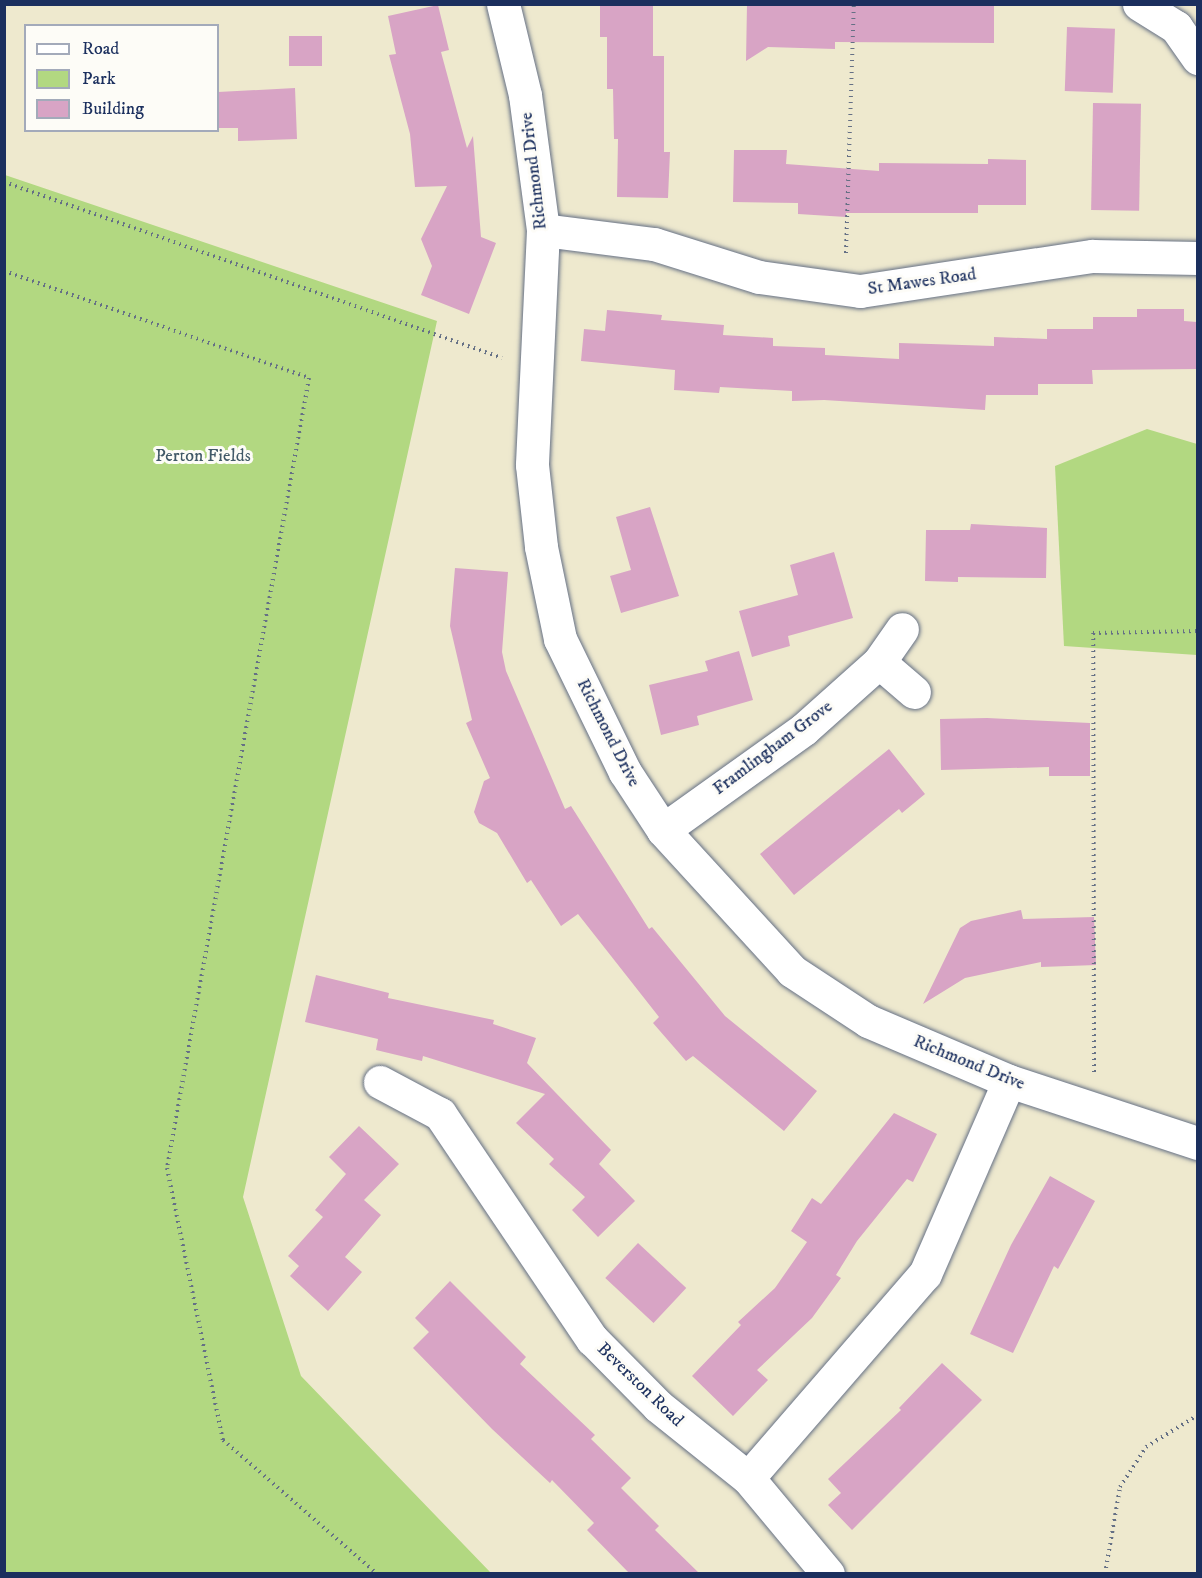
<!DOCTYPE html>
<style>
body{margin:0}
#map{position:relative;width:1202px;height:1578px;overflow:hidden;background:#eee9ce;font-family:"IM FELL DW Pica",serif}
div>[style]{position:absolute}
.green>*{inset:0;background:#b2d881}
.building>*{inset:0;background:#d8a4c5;transform-origin:0 0}
.path>*{height:4px;margin-top:-2px;transform-origin:0;background:repeating-linear-gradient(90deg,#657085 0 1.5px,transparent 0 6px)}
.roads{filter:drop-shadow(0 0 2px #657085) drop-shadow(0 0 2px #657085)}
.minor>*{height:33px;margin:-16.5px;padding:0 16.5px;transform-origin:16.5px;border-radius:16.5px;background:#fff}
span{translate:-50% -50%;white-space:nowrap;text-align:center;line-height:1.15;-webkit-text-stroke:6px #fdfcf7;paint-order:stroke}
.street-label{font-size:18px;color:#1b2f5e}
.park-label{font-size:18px;color:#415967}
.frame{position:absolute;inset:0;border:6px solid #1b2f5e;pointer-events:none}
.legend{position:absolute;left:24px;top:24px;width:195px;height:108px;box-sizing:border-box;background:#fdfcf7;border:2px solid #a3aaba;margin:0;padding:8px 10px;list-style:none;font-size:18px;color:#1b2f5e}
.legend li{display:flex;align-items:center;gap:12px;height:30px}
.legend b{width:30px;border:2px solid #a3aaba}
</style>
<div id="map">
<div class="green">
<i style="clip-path:polygon(5px 175px,437px 321px,243px 1197px,301px 1376px,491px 1573px,5px 1573px)"></i>
<i style="clip-path:polygon(1147px 429px,1197px 444px,1197px 655px,1064px 646px,1055px 466px)"></i>
</div>
<div class="building">
<i style="clip-path:polygon(600px 4px,653px 4px,653px 56px,664px 56px,664px 152px,670px 152px,668px 198px,617px 197px,618px 139px,614px 139px,613px 89px,607px 89px,607px 37px,600px 37px)"></i>
<i style="clip-path:polygon(747px 4px,994px 4px,994px 43px,835px 42px,835px 49px,768px 47px,746px 61px)"></i>
<i style="clip-path:polygon(438px 5px,449px 50px,441px 52px,467px 148px,473px 136px,481px 237px,496px 243px,469px 314px,421px 295px,432px 266px,421px 239px,447px 186px,415px 187px,410px 134px,389px 55px,396px 54px,388px 16px)"></i>
<i style="left:1067px;top:27px;width:48px;height:64px;rotate:2deg"></i>
<i style="left:289px;top:36px;width:33px;height:30px"></i>
<i style="clip-path:polygon(295px 88px,297px 139px,238px 141px,238px 128px,218px 128px,218px 92px)"></i>
<i style="left:1093px;top:103px;width:48px;height:107px;rotate:1deg"></i>
<i style="clip-path:polygon(734px 150px,787px 150px,786px 164px,879px 171px,879px 163px,988px 164px,988px 159px,1026px 160px,1026px 205px,978px 205px,978px 213px,846px 213px,846px 217px,798px 214px,798px 203px,733px 202px)"></i>
<i style="clip-path:polygon(1137px 309px,1184px 309px,1184px 321px,1197px 322px,1197px 369px,1092px 370px,1093px 384px,1038px 384px,1038px 395px,986px 395px,985px 410px,824px 400px,792px 401px,792px 391px,720px 387px,719px 393px,674px 390px,675px 370px,581px 361px,584px 329px,605px 331px,607px 310px,662px 315px,661px 320px,724px 325px,723px 335px,773px 338px,773px 346px,825px 348px,825px 355px,899px 359px,899px 343px,994px 346px,994px 337px,1047px 339px,1047px 329px,1093px 329px,1093px 317px,1137px 317px)"></i>
<i style="clip-path:polygon(650px 507px,679px 596px,621px 613px,610px 576px,631px 570px,616px 517px)"></i>
<i style="clip-path:polygon(971px 524px,1047px 528px,1046px 578px,958px 577px,958px 582px,925px 581px,926px 530px,970px 530px)"></i>
<i style="clip-path:polygon(834px 552px,853px 618px,788px 636px,790px 646px,752px 657px,739px 611px,798px 595px,790px 565px)"></i>
<i style="clip-path:polygon(455px 568px,508px 572px,502px 652px,506px 671px,565px 809px,571px 806px,649px 929px,652px 927px,725px 1016px,817px 1091px,784px 1131px,693px 1056px,686px 1061px,653px 1023px,659px 1017px,578px 914px,561px 926px,531px 880px,527px 883px,497px 833px,479px 823px,474px 812px,484px 781px,490px 778px,466px 723px,472px 720px,450px 626px)"></i>
<i style="clip-path:polygon(739px 651px,753px 700px,697px 716px,699px 725px,661px 735px,649px 685px,708px 671px,705px 661px)"></i>
<i style="clip-path:polygon(987px 718px,1090px 723px,1090px 776px,1049px 776px,1049px 767px,941px 770px,940px 719px)"></i>
<i style="clip-path:polygon(889px 749px,925px 794px,902px 813px,899px 809px,794px 895px,760px 854px)"></i>
<i style="clip-path:polygon(1021px 910px,1023px 919px,1094px 917px,1096px 965px,1041px 967px,1041px 962px,965px 978px,923px 1004px,960px 928px,971px 921px)"></i>
<i style="clip-path:polygon(316px 975px,389px 993px,388px 998px,494px 1020px,493px 1024px,536px 1038px,527px 1063px,611px 1150px,599px 1164px,635px 1201px,598px 1237px,572px 1210px,585px 1197px,549px 1164px,554px 1159px,516px 1123px,545px 1094px,423px 1056px,422px 1061px,376px 1050px,378px 1039px,305px 1022px)"></i>
<i style="clip-path:polygon(894px 1113px,937px 1134px,913px 1182px,907px 1179px,857px 1241px,836px 1275px,841px 1278px,812px 1318px,757px 1370px,768px 1380px,733px 1416px,692px 1376px,741px 1325px,738px 1322px,775px 1288px,807px 1242px,791px 1231px,812px 1198px,821px 1204px)"></i>
<i style="clip-path:polygon(359px 1126px,399px 1164px,364px 1200px,381px 1215px,345px 1257px,362px 1272px,328px 1311px,290px 1276px,299px 1266px,288px 1256px,323px 1217px,315px 1210px,346px 1174px,329px 1157px)"></i>
<i style="clip-path:polygon(1050px 1176px,1095px 1201px,1058px 1269px,1054px 1266px,1013px 1353px,970px 1334px,1011px 1245px)"></i>
<i style="left:638px;top:1243px;width:66px;height:48px;rotate:43deg"></i>
<i style="clip-path:polygon(450px 1281px,526px 1357px,520px 1364px,595px 1435px,591px 1439px,631px 1478px,621px 1488px,659px 1526px,655px 1530px,700px 1574px,630px 1574px,587px 1530px,594px 1523px,552px 1480px,550px 1483px,492px 1429px,413px 1348px,429px 1332px,415px 1318px)"></i>
<i style="clip-path:polygon(942px 1363px,982px 1400px,852px 1530px,828px 1505px,841px 1493px,828px 1479px,901px 1410px,899px 1408px)"></i>
</div>
<div class="path">
<i style="left:4px;top:182px;width:528px;rotate:19.46deg"></i>
<i style="left:846px;top:253px;width:249px;rotate:-88.2deg"></i>
<i style="left:4px;top:271px;width:323px;rotate:19.3deg"></i>
<i style="left:309px;top:378px;width:803px;rotate:100.19deg"></i>
<i style="left:167px;top:1168px;width:278px;rotate:78.4deg"></i>
<i style="left:223px;top:1440px;width:204px;rotate:41deg"></i>
<i style="left:1094px;top:1072px;width:439px;rotate:-90.1deg"></i>
<i style="left:1093px;top:633px;width:105px;rotate:-1.1deg"></i>
<i style="left:1105px;top:1574px;width:88px;rotate:-80.2deg"></i>
<i style="left:1120px;top:1487px;width:48px;rotate:-57deg"></i>
<i style="left:1146px;top:1447px;width:61px;rotate:-31.6deg"></i>
</div>
<div class="roads">
<div class="minor">
<i style="left:503px;top:4px;width:94px;rotate:76.4deg"></i>
<i style="left:525px;top:95px;width:136px;rotate:82.4deg"></i>
<i style="left:543px;top:230px;width:235px;rotate:92.7deg"></i>
<i style="left:532px;top:465px;width:82px;rotate:83.7deg"></i>
<i style="left:541px;top:547px;width:94px;rotate:78.3deg"></i>
<i style="left:560px;top:639px;width:148px;rotate:64deg"></i>
<i style="left:625px;top:772px;width:69px;rotate:56.8deg"></i>
<i style="left:663px;top:830px;width:191px;rotate:47.5deg"></i>
<i style="left:792px;top:971px;width:91px;rotate:33.3deg"></i>
<i style="left:868px;top:1021px;width:153px;rotate:23.1deg"></i>
<i style="left:1009px;top:1081px;width:199px;rotate:18.2deg"></i>
<i style="left:1139px;top:4px;width:44px;rotate:31.9deg"></i>
<i style="left:1176px;top:27px;width:38px;rotate:55deg"></i>
<i style="left:543px;top:230px;width:112px;rotate:7.2deg"></i>
<i style="left:654px;top:244px;width:110px;rotate:17.4deg"></i>
<i style="left:759px;top:277px;width:102px;rotate:7.9deg"></i>
<i style="left:860px;top:291px;width:235px;rotate:-8.6deg"></i>
<i style="left:1092px;top:256px;width:106px;rotate:1.1deg"></i>
<i style="left:879px;top:662px;width:46px;rotate:40.6deg"></i>
<i style="left:663px;top:830px;width:173px;rotate:-35.6deg"></i>
<i style="left:804px;top:729px;width:101px;rotate:-41.8deg"></i>
<i style="left:879px;top:662px;width:40px;rotate:-55.1deg"></i>
<i style="left:380px;top:1082px;width:68px;rotate:28.1deg"></i>
<i style="left:440px;top:1114px;width:272px;rotate:56deg"></i>
<i style="left:592px;top:1339px;width:94px;rotate:45.4deg"></i>
<i style="left:658px;top:1406px;width:115px;rotate:38.7deg"></i>
<i style="left:748px;top:1478px;width:125px;rotate:50.2deg"></i>
<i style="left:748px;top:1478px;width:270px;rotate:-49.1deg"></i>
<i style="left:925px;top:1274px;width:210px;rotate:-66.5deg"></i>
</div>
</div>
<div class="street-label">
<span style="left:534px;top:171px;rotate:-97deg">Richmond Drive</span>
<span style="left:922px;top:282px;rotate:-8deg">St Mawes Road</span>
<span style="left:608px;top:733px;rotate:63deg">Richmond Drive</span>
<span style="left:773px;top:748px;rotate:-37deg">Framlingham Grove</span>
<span style="left:969px;top:1063px;rotate:22deg">Richmond Drive</span>
<span style="left:640px;top:1385px;rotate:44deg">Beverston Road</span>
</div>
<div class="park-label">
<span style="left:203px;top:456px">Perton Fields</span>
</div>
<div class="frame"></div>
<ul class="legend">
<li><b style="height:8px;background:#fff"></b>Road</li>
<li><b style="height:16px;background:#b2d881"></b>Park</li>
<li><b style="height:16px;background:#d8a4c5"></b>Building</li>
</ul>
</div>
